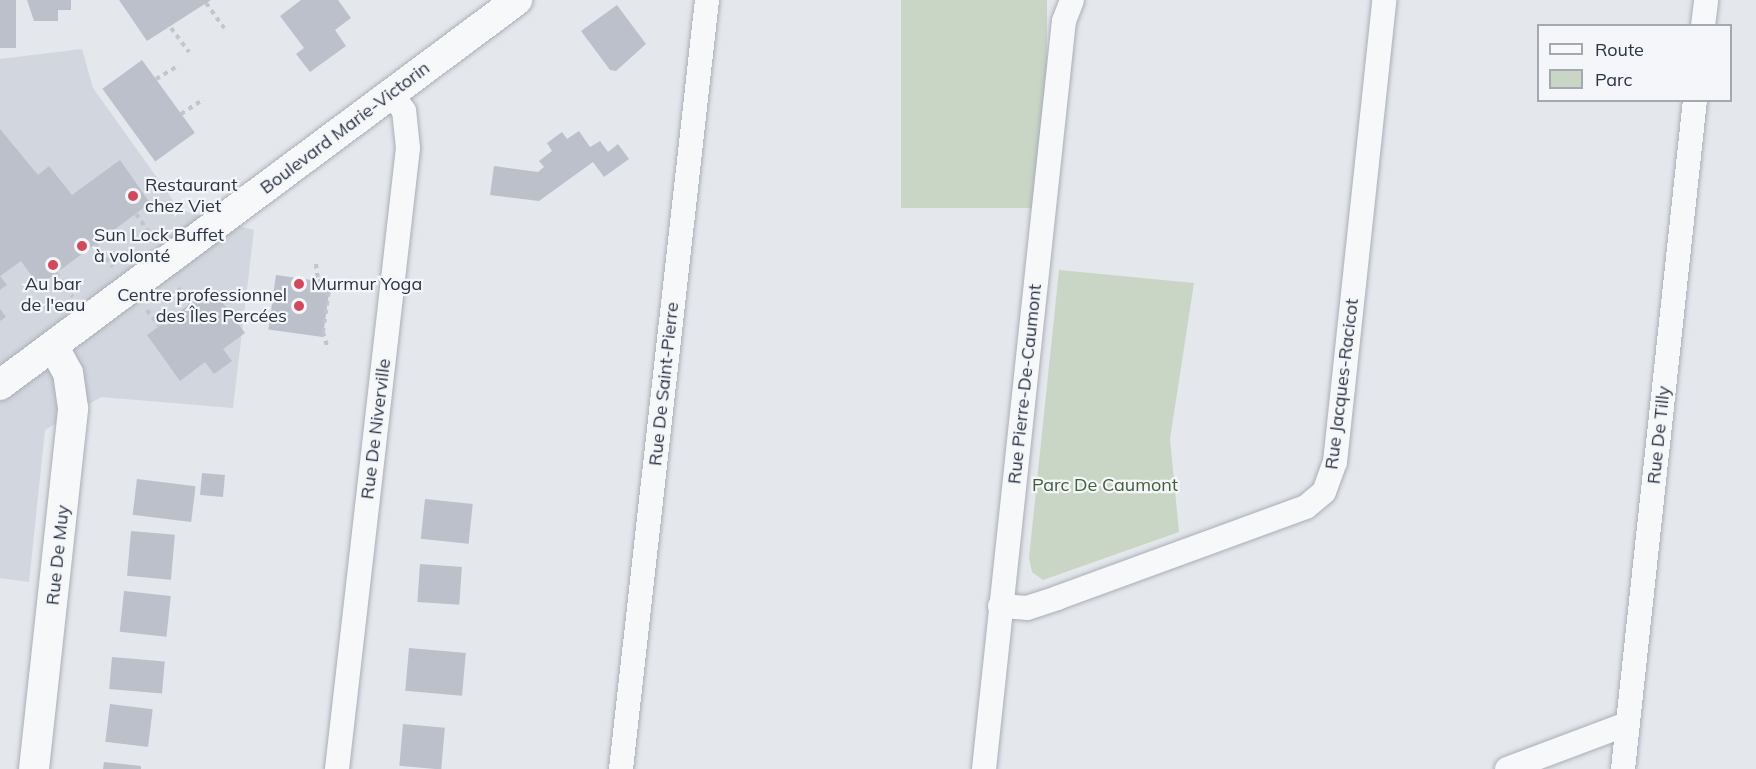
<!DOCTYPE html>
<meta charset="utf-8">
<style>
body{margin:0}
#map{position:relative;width:1756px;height:769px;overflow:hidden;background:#e4e7ec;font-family:Mulish,sans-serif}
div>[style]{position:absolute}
.built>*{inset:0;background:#d2d6de}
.green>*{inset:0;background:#c9d6c5;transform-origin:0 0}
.building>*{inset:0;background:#bbc0ca;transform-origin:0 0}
.path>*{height:4px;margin-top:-2px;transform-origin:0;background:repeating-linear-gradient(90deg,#c2c5cb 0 4.5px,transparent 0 9px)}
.roads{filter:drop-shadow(0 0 2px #a9aeb7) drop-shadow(0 0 2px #a9aeb7)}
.minor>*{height:24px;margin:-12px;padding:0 12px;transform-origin:12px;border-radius:12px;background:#f7f8fa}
.tertiary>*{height:30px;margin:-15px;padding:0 15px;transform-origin:15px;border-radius:15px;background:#f7f8fa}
.dots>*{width:16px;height:16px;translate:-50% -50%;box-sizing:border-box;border:3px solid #f4f6f9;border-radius:50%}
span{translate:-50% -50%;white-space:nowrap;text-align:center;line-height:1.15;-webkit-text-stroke:4.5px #f4f6f9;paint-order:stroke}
.street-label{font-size:18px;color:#2b3445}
.poi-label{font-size:18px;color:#2b3445}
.left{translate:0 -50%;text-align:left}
.right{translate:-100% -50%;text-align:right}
.park-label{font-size:18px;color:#3f6138}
.legend{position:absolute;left:1537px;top:24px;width:195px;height:78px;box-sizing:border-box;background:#f4f6f9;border:2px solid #a4a8b1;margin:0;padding:8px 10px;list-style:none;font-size:18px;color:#2b3445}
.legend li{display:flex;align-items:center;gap:12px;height:30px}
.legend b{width:30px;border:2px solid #a4a8b1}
</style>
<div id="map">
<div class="built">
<i style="clip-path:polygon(82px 49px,93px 88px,180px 210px,254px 230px,233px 408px,101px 397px,45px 430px,29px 582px,0 578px,0 59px)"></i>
</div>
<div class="green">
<i style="left:901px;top:0;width:146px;height:208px"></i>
<i style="clip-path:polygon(1059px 270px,1194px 283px,1170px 439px,1179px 532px,1043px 580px,1032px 572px,1029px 558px)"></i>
</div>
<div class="building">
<i style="left:0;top:0;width:16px;height:48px"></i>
<i style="clip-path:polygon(27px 0,71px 0,71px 10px,58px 10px,58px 21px,34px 21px)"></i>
<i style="clip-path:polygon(119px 0,211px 0,147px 41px)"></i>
<i style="clip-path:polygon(301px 0,338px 0,351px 18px,335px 30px,346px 46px,310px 72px,296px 54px,304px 48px,280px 16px)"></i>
<i style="clip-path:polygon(617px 5px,646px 44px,616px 71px,610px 70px,581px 31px)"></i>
<i style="left:142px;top:60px;width:90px;height:49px;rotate:54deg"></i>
<i style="clip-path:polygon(0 129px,38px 175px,49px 166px,72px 195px,120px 160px,150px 203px,39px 286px,21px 261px,0 276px,7px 285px,0 290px)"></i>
<i style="clip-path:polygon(579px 131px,590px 147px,600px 141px,608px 152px,618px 144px,629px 159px,604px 177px,593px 162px,539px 201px,490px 195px,494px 166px,538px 172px,544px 167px,539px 161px,552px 151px,547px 143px,562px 132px,567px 139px)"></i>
<i style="left:276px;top:275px;width:55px;height:55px;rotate:8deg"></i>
<i style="clip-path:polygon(212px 288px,245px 333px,223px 349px,232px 361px,214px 374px,205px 362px,180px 381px,147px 335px)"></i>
<i style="clip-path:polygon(0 309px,6px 317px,0 321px)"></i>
<i style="left:202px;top:473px;width:23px;height:22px;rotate:5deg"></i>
<i style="left:137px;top:479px;width:59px;height:36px;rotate:7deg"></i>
<i style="left:425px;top:499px;width:48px;height:40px;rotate:6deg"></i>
<i style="left:131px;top:531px;width:44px;height:45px;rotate:5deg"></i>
<i style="left:420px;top:564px;width:42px;height:38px;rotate:4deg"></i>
<i style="left:124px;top:591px;width:47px;height:41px;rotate:6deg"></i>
<i style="left:409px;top:648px;width:57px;height:43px;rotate:5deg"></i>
<i style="left:112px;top:657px;width:53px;height:32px;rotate:5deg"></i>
<i style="left:110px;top:704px;width:43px;height:38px;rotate:7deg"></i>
<i style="left:403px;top:724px;width:42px;height:42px;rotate:5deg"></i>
<i style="clip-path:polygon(104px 762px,141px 766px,141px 769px,103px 769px)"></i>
</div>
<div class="path">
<i style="left:206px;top:3px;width:31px;rotate:54deg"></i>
<i style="left:171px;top:28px;width:30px;rotate:53deg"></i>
<i style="left:156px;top:79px;width:27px;rotate:-31deg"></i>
<i style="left:181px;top:114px;width:27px;rotate:-33deg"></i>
<i style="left:136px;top:214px;width:29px;rotate:55deg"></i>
<i style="left:95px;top:244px;width:29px;rotate:52deg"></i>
<i style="left:316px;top:264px;width:17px;rotate:83deg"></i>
<i style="left:318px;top:281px;width:12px;rotate:9deg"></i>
<i style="left:330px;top:283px;width:49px;rotate:98.1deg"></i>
<i style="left:323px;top:332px;width:18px;rotate:74deg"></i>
<i style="left:56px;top:273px;width:29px;rotate:55deg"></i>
<i style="left:178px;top:288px;width:20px;rotate:53deg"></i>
<i style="left:147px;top:310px;width:20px;rotate:53deg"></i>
</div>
<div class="roads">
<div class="minor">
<i style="left:1703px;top:26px;width:26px;rotate:-83deg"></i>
<i style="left:1000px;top:606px;width:27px;rotate:4deg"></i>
<i style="left:1027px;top:608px;width:32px;rotate:-18deg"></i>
<i style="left:1057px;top:598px;width:265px;rotate:-20.1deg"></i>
<i style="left:1306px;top:507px;width:23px;rotate:-40deg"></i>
<i style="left:1324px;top:492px;width:32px;rotate:-70deg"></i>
<i style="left:1335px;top:462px;width:465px;rotate:-83.9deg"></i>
<i style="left:337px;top:769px;width:625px;rotate:-83.48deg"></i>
<i style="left:408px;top:148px;width:37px;rotate:-96deg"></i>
<i style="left:404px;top:111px;width:22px;rotate:-126deg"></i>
<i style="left:621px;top:769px;width:774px;rotate:-83.62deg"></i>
<i style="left:984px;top:769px;width:752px;rotate:-83.9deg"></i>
<i style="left:1064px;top:21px;width:22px;rotate:-69deg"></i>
<i style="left:1507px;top:769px;width:128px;rotate:-20.6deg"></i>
<i style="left:1623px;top:769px;width:673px;rotate:-83.86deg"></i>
</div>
<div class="tertiary">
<i style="left:0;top:385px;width:645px;rotate:-36.67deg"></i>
<i style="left:34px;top:769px;width:363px;rotate:-83.8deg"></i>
<i style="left:73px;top:408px;width:35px;rotate:-98deg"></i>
<i style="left:68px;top:373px;width:31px;rotate:-119deg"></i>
</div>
</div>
<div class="dots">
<i style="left:133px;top:196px;background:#d1495b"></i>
<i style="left:82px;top:246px;background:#d1495b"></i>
<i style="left:53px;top:265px;background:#d1495b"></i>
<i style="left:299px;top:284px;background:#d1495b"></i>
<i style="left:299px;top:306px;background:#d1495b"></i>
</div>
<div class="street-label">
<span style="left:345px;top:128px;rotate:-37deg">Boulevard Marie-Victorin</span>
<span style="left:664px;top:384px;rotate:-84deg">Rue De Saint-Pierre</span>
<span style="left:1025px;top:384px;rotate:-84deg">Rue Pierre-De-Caumont</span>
<span style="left:1342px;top:384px;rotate:-83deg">Rue Jacques-Racicot</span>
<span style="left:376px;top:429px;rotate:-83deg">Rue De Niverville</span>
<span style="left:1659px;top:435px;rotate:-84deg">Rue De Tilly</span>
<span style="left:58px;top:555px;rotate:-84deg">Rue De Muy</span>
</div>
<div class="poi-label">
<span class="left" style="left:145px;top:196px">Restaurant<br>chez Viet</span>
<span class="left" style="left:94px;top:246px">Sun Lock Buffet<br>à volonté</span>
<span class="left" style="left:311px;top:284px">Murmur Yoga</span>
<span style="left:53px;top:295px">Au bar<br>de l'eau</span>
<span class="right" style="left:287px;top:306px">Centre professionnel<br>des Îles Percées</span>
</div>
<div class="park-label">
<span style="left:1105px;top:485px">Parc De Caumont</span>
</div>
<ul class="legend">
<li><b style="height:8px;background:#f7f8fa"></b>Route</li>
<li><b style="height:16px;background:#c9d6c5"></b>Parc</li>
</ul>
</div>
